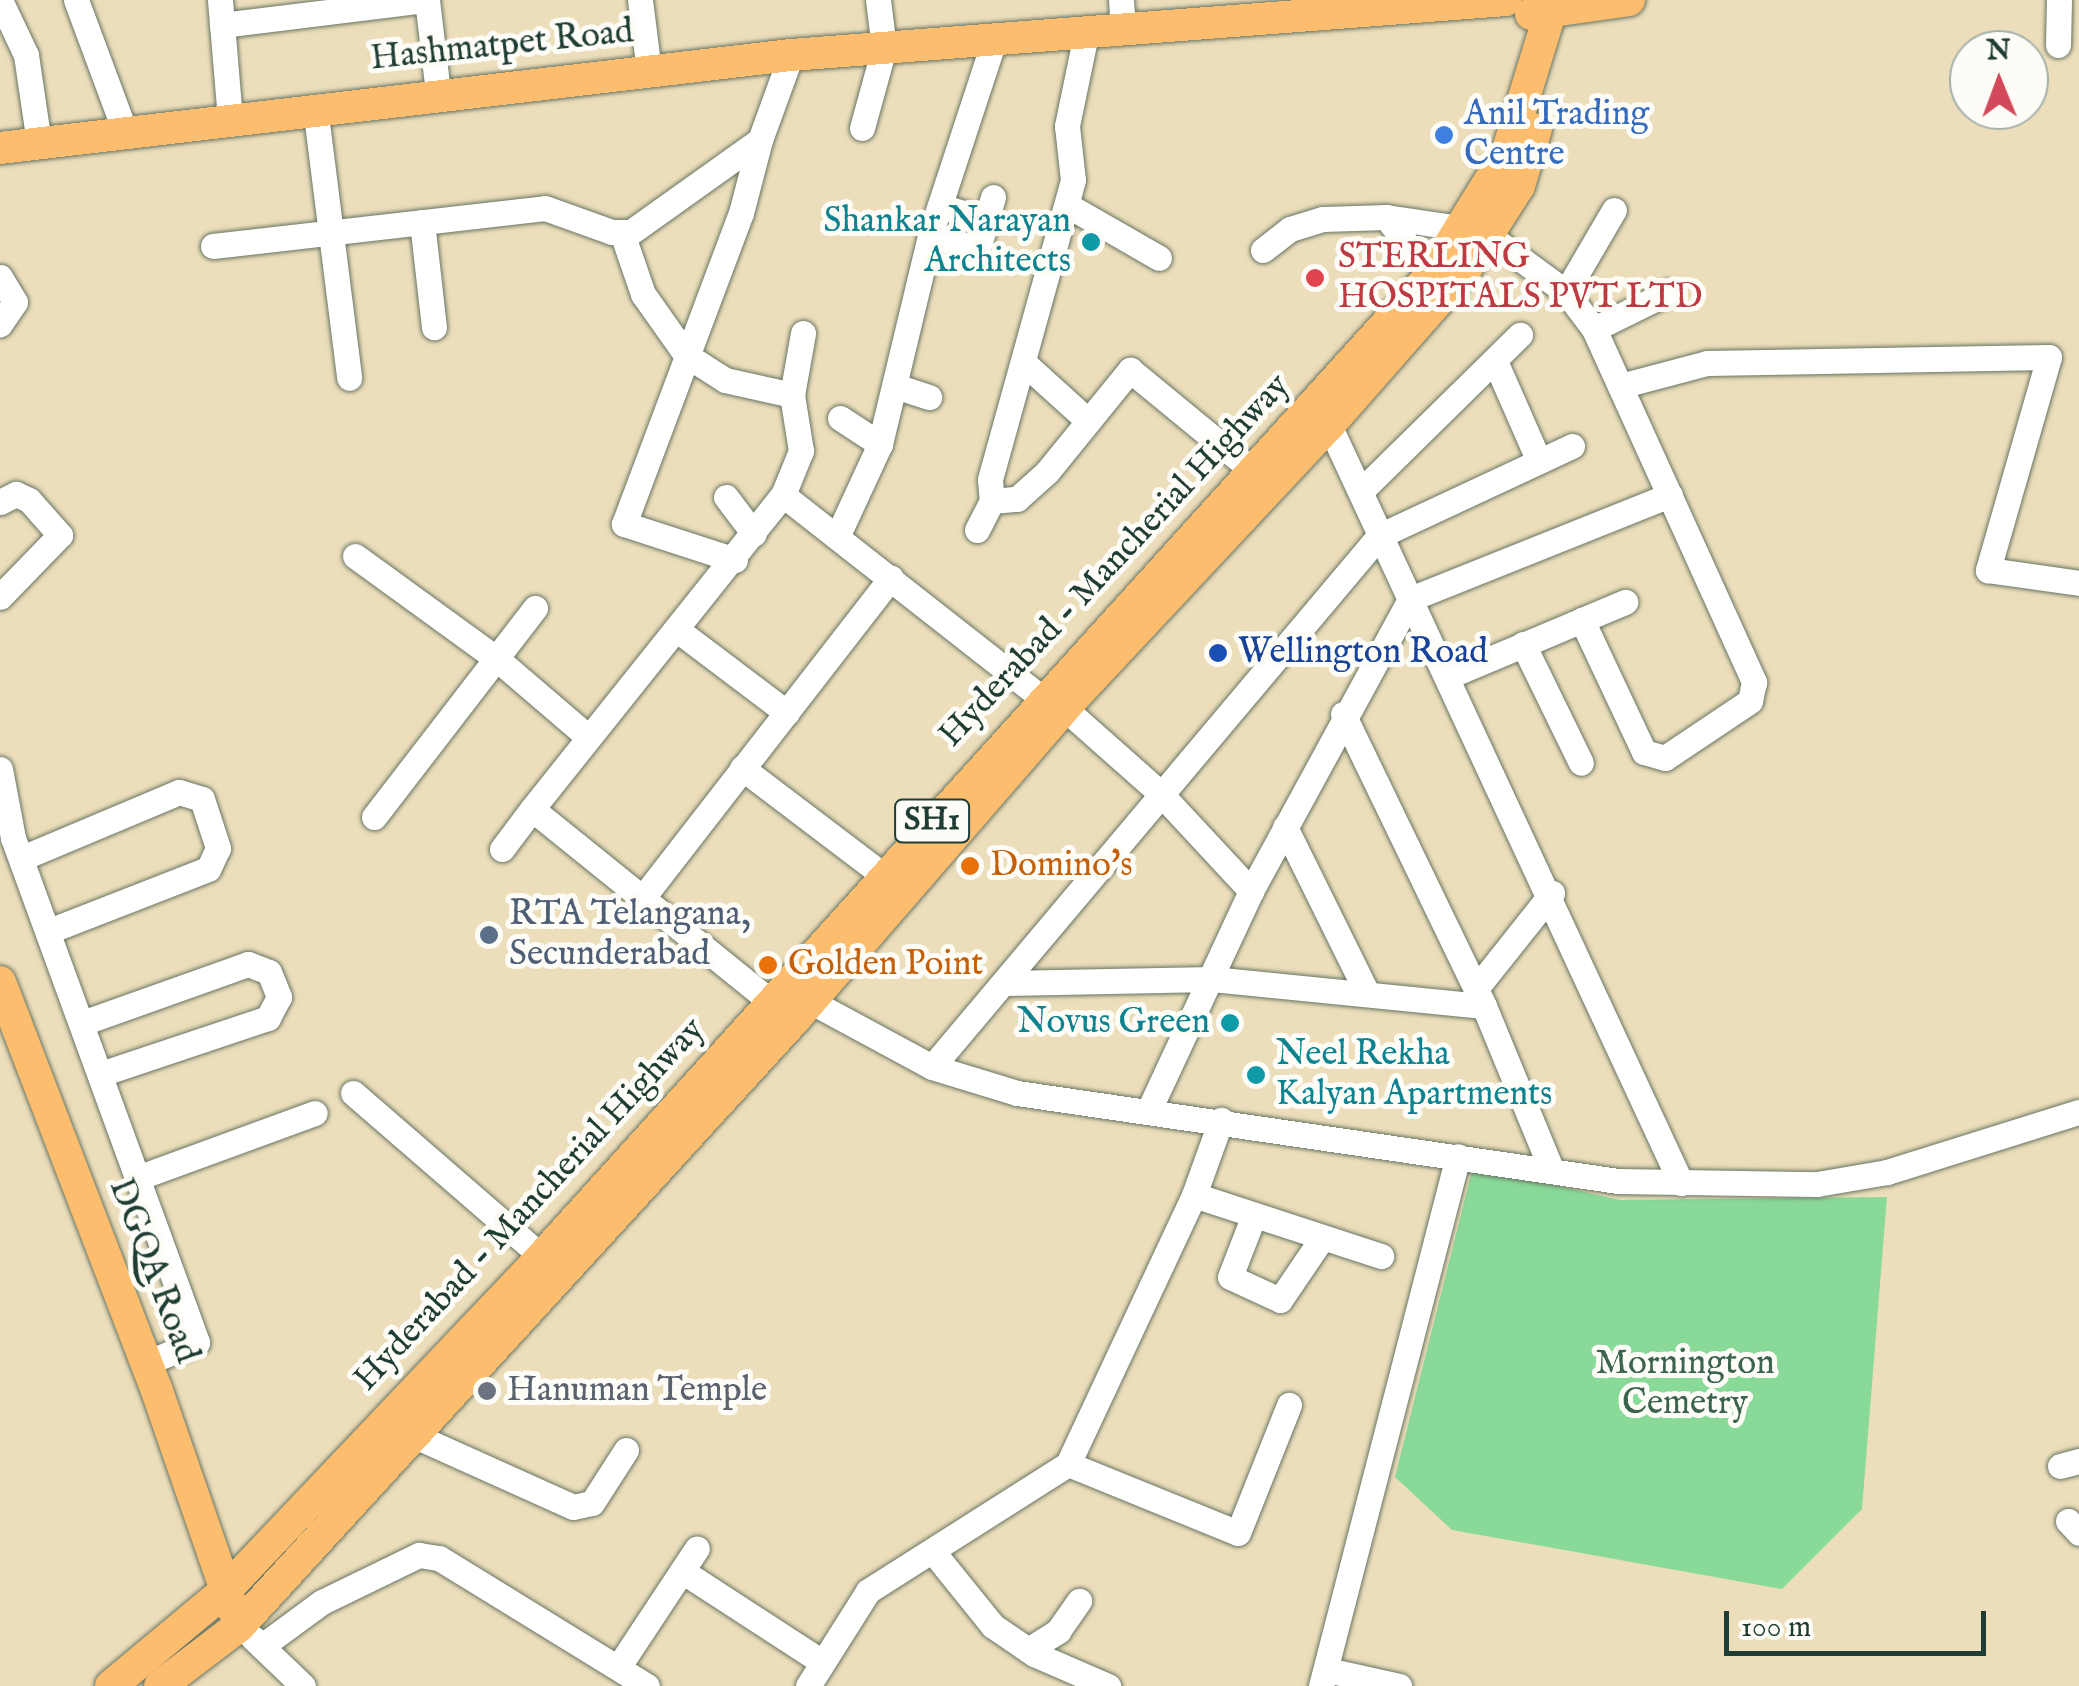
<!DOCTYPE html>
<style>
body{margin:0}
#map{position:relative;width:2079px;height:1686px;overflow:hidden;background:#eddebb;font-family:"IM FELL English",serif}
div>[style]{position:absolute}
.green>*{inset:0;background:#89d999}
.roads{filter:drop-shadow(0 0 2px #677563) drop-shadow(0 0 2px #677563)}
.minor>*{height:25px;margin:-12.5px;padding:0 12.5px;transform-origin:12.5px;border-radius:12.5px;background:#fff}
.major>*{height:32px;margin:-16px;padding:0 16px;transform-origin:16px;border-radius:16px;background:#fcbd6e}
.dots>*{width:28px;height:28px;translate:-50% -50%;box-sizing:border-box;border:5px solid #fdfcf7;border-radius:50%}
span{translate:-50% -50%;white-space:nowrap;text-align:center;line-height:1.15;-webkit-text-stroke:10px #fdfcf7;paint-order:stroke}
.shield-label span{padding:2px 8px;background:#fdfcf7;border:2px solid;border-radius:8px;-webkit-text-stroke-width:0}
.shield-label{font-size:32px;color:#1f3d34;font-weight:700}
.street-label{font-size:35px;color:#1f3d34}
.shop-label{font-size:35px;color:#366cbe}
.left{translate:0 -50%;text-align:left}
.culture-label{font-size:35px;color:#0d838f}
.right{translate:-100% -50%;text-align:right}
.health-label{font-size:35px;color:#be3a42}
.transit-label{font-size:35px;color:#164399}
.food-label{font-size:35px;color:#c56008}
.service-label{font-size:35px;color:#4e5e75}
.park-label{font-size:35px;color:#3a644d}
.worship-label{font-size:35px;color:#5b616d}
.north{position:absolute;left:1949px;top:30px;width:100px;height:100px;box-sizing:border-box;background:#fdfcf7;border:2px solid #a4b0a9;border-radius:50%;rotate:359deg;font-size:28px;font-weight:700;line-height:40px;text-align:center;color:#1f3d34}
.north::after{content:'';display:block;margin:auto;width:35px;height:45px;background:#d1495b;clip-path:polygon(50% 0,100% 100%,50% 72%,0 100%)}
.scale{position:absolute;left:1724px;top:1611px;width:262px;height:45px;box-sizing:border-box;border:5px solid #1f3d34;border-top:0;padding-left:12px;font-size:30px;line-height:35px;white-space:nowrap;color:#1f3d34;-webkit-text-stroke:8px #fdfcf7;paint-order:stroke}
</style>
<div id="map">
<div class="green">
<i style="clip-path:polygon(1473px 1167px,1620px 1200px,1887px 1197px,1862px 1509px,1782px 1589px,1452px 1530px,1395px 1477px)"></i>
</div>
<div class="roads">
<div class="minor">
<i style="left:0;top:0;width:61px;rotate:64.7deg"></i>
<i style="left:26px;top:55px;width:89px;rotate:81.6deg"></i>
<i style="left:76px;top:0;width:138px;rotate:69.6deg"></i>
<i style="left:220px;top:0;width:118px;rotate:85.2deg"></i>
<i style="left:427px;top:0;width:93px;rotate:83.2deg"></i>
<i style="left:640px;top:0;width:72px;rotate:82.8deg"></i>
<i style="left:1121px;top:0;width:30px;rotate:86deg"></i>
<i style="left:222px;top:25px;width:206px;rotate:-7deg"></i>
<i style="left:1086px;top:34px;width:94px;rotate:101.7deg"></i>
<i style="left:1067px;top:126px;width:54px;rotate:83.7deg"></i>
<i style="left:1073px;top:180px;width:311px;rotate:105.5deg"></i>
<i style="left:990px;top:480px;width:21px;rotate:85deg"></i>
<i style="left:992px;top:501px;width:25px;rotate:-5deg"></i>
<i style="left:1017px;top:499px;width:40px;rotate:-42deg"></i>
<i style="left:1047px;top:472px;width:132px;rotate:-50.9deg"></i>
<i style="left:1130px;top:370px;width:159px;rotate:39.4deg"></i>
<i style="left:2058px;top:45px;width:45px;rotate:-88.7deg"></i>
<i style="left:315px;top:107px;width:273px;rotate:82.8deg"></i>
<i style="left:862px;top:128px;width:83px;rotate:-74.6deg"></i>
<i style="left:884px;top:48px;width:48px;rotate:-97.1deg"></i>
<i style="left:1067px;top:205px;width:106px;rotate:29.9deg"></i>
<i style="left:940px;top:206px;width:48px;rotate:16.9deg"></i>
<i style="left:1386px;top:217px;width:73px;rotate:52.2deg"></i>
<i style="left:422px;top:222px;width:106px;rotate:83.5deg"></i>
<i style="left:622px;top:233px;width:65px;rotate:71deg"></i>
<i style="left:643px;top:294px;width:75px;rotate:54.8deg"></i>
<i style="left:686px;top:355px;width:46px;rotate:32.7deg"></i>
<i style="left:725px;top:380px;width:69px;rotate:12.6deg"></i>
<i style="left:930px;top:235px;width:50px;rotate:16.3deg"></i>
<i style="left:978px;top:249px;width:54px;rotate:-73.9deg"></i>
<i style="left:1488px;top:235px;width:97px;rotate:36.2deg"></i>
<i style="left:1566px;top:292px;width:46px;rotate:52.9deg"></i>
<i style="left:1594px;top:329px;width:388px;rotate:65.6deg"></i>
<i style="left:1754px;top:682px;width:19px;rotate:102deg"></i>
<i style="left:1750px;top:701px;width:102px;rotate:146.2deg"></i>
<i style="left:1665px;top:758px;width:22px;rotate:-164deg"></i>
<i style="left:1644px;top:752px;width:146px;rotate:-115.2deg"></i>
<i style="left:1582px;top:620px;width:47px;rotate:-22.7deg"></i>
<i style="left:213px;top:246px;width:334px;rotate:-6.5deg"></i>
<i style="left:545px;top:208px;width:71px;rotate:19.7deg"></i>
<i style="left:612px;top:232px;width:19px"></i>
<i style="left:631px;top:232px;width:158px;rotate:-35.5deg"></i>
<i style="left:760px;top:140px;width:90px;rotate:-70deg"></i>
<i style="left:1263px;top:250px;width:34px;rotate:-38deg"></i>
<i style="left:1290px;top:229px;width:34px;rotate:-17deg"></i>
<i style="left:1323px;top:219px;width:63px;rotate:-1.8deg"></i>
<i style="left:1386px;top:217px;width:80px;rotate:8.6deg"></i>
<i style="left:0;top:277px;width:29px;rotate:59deg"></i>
<i style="left:15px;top:302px;width:27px;rotate:124deg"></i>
<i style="left:1566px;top:292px;width:95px;rotate:-59.7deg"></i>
<i style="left:1594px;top:329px;width:84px;rotate:-26.3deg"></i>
<i style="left:1495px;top:361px;width:109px;rotate:66.3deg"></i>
<i style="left:1023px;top:362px;width:88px;rotate:42.2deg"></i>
<i style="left:895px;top:386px;width:36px;rotate:18deg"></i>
<i style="left:1620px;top:386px;width:90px;rotate:-14.8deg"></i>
<i style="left:1707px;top:363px;width:342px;rotate:-1deg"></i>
<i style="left:2049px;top:357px;width:222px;rotate:106deg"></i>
<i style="left:1988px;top:570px;width:92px;rotate:8.1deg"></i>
<i style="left:840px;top:418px;width:48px;rotate:33deg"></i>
<i style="left:1329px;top:425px;width:836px;rotate:65.09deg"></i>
<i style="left:1361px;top:491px;width:223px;rotate:-44.5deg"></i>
<i style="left:783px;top:495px;width:329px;rotate:38.1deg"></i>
<i style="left:726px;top:497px;width:46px;rotate:52.9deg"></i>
<i style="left:0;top:502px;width:18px;rotate:-27deg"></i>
<i style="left:16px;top:494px;width:14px;rotate:25deg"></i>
<i style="left:29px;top:500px;width:47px;rotate:48.5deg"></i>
<i style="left:60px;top:535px;width:86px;rotate:134.1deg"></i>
<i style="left:977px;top:530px;width:33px;rotate:-63deg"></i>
<i style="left:837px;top:537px;width:102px;rotate:-65.2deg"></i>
<i style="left:880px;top:444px;width:215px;rotate:-76.5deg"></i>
<i style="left:930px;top:235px;width:208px;rotate:-71.8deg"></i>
<i style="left:355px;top:556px;width:175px;rotate:36deg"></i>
<i style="left:497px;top:659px;width:120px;rotate:40.6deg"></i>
<i style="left:735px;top:560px;width:117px;rotate:-162deg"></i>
<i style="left:624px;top:524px;width:332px;rotate:-69.4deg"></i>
<i style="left:741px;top:213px;width:75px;rotate:-75.4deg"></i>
<i style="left:680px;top:632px;width:134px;rotate:37.1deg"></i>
<i style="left:1523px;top:644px;width:132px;rotate:64deg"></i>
<i style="left:1449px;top:676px;width:144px;rotate:-22.8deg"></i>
<i style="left:1064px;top:708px;width:128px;rotate:41.5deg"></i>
<i style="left:1160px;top:793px;width:134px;rotate:47.1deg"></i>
<i style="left:1343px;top:714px;width:324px;rotate:64.2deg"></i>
<i style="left:742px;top:768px;width:177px;rotate:37.2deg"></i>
<i style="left:0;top:769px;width:70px;rotate:79.3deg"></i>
<i style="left:13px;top:838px;width:537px;rotate:69.94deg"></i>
<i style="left:197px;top:1342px;width:55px;rotate:157.6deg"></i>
<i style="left:374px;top:817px;width:264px;rotate:-52.4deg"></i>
<i style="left:1285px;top:827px;width:185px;rotate:63.7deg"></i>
<i style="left:502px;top:849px;width:50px;rotate:-53.1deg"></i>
<i style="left:22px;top:858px;width:170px;rotate:-22.8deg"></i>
<i style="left:179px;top:792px;width:24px;rotate:17deg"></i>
<i style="left:202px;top:799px;width:52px;rotate:71.9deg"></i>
<i style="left:218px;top:848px;width:23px;rotate:115deg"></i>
<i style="left:208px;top:869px;width:171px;rotate:158.7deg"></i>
<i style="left:644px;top:896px;width:403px;rotate:-52.2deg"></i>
<i style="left:1006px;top:983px;width:206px;rotate:-1.1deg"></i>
<i style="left:1212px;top:979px;width:273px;rotate:5.7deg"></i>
<i style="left:1484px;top:1006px;width:178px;rotate:67.6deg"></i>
<i style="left:1478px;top:986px;width:119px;rotate:-51.5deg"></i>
<i style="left:797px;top:994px;width:153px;rotate:28.4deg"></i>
<i style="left:932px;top:1067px;width:89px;rotate:17deg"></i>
<i style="left:1017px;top:1093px;width:607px;rotate:8.33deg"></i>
<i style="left:1618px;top:1181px;width:199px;rotate:0.9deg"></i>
<i style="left:1817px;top:1184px;width:71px;rotate:-9.7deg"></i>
<i style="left:1887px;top:1172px;width:201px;rotate:-17.4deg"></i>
<i style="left:786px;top:1014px;width:326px;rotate:-141.1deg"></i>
<i style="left:532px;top:809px;width:402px;rotate:-51.4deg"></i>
<i style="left:783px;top:495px;width:48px;rotate:-67.8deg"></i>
<i style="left:801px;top:451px;width:57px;rotate:-99.1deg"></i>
<i style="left:792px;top:395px;width:63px;rotate:-79.9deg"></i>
<i style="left:85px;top:1022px;width:173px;rotate:-19.6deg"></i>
<i style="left:248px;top:964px;width:22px;rotate:21deg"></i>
<i style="left:269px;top:972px;width:27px;rotate:68deg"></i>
<i style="left:279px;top:997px;width:24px;rotate:118deg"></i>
<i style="left:268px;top:1018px;width:173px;rotate:161.5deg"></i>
<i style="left:932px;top:1067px;width:694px;rotate:-49.91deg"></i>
<i style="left:1379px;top:536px;width:213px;rotate:-25deg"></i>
<i style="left:353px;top:1093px;width:250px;rotate:40.9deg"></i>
<i style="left:1148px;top:1112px;width:244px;rotate:-65deg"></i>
<i style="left:1251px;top:891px;width:332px;rotate:-61.4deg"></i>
<i style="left:1410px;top:599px;width:280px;rotate:-21.8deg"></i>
<i style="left:140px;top:1177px;width:186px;rotate:-20.1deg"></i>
<i style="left:1194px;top:1195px;width:197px;rotate:18.1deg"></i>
<i style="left:1254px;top:1215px;width:66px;rotate:111.2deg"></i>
<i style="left:1230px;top:1277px;width:55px;rotate:24.7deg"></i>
<i style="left:1280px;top:1300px;width:75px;rotate:-55.9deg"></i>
<i style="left:413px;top:1435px;width:175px;rotate:24.2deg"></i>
<i style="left:573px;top:1507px;width:19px;rotate:-12deg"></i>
<i style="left:592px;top:1503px;width:63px;rotate:-57.3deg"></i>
<i style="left:1068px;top:1464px;width:183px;rotate:22.1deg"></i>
<i style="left:1238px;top:1533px;width:138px;rotate:-68.3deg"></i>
<i style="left:2060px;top:1466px;width:20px;rotate:-15deg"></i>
<i style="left:2068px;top:1521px;width:16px;rotate:47deg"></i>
<i style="left:934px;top:1553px;width:94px;rotate:51.1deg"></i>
<i style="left:993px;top:1626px;width:50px;rotate:34.3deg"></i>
<i style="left:1034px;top:1654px;width:81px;rotate:23.4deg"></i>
<i style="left:682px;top:1571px;width:167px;rotate:33deg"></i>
<i style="left:253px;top:1638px;width:69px;rotate:43.8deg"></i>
<i style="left:262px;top:1646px;width:74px;rotate:-36.3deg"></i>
<i style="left:322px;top:1602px;width:108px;rotate:-25.9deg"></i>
<i style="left:419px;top:1555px;width:20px;rotate:9deg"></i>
<i style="left:439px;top:1558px;width:244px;rotate:31.6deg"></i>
<i style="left:1028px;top:1650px;width:36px;rotate:-32deg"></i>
<i style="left:1058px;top:1631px;width:37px;rotate:-55deg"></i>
<i style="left:619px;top:1666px;width:141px;rotate:-56.5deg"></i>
<i style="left:1327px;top:1670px;width:74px;rotate:12.5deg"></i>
<i style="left:808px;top:1686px;width:112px;rotate:-57.7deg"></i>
<i style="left:868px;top:1591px;width:237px;rotate:-32.4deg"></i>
<i style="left:1068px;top:1464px;width:297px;rotate:-64.9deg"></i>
<i style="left:1194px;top:1195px;width:80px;rotate:-70.2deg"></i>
<i style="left:1321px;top:1686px;width:547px;rotate:-75.51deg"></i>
</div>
<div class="major">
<i style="left:1531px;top:14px;width:99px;rotate:-8.1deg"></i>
<i style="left:0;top:148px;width:796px;rotate:-6.71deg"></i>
<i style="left:791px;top:55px;width:717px;rotate:-4.4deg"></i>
<i style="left:0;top:982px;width:438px;rotate:69deg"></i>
<i style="left:157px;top:1391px;width:230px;rotate:70.9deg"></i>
<i style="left:111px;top:1686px;width:148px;rotate:-39.8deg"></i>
<i style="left:225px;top:1591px;width:460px;rotate:-46.5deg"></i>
<i style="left:542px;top:1257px;width:1325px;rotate:-47.85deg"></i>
<i style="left:1431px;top:275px;width:144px;rotate:-58.1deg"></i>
<i style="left:1507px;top:153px;width:160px;rotate:-72.9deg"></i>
<i style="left:160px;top:1686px;width:99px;rotate:-37.2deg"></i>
<i style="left:239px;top:1626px;width:822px;rotate:-47.52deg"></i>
<i style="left:794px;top:1020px;width:413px;rotate:-49.1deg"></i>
<i style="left:1064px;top:708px;width:388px;rotate:-46.9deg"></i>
<i style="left:1329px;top:425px;width:206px;rotate:-48.7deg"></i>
<i style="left:1465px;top:270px;width:100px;rotate:-57.3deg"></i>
<i style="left:1519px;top:186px;width:59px;rotate:-73.4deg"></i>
</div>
</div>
<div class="dots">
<i style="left:1444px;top:135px;background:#3f7fe0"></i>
<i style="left:1091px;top:242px;background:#0f9aa8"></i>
<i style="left:1315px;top:278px;background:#e0444e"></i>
<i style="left:1218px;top:653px;background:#1a4fb4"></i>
<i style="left:970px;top:866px;background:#e8710a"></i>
<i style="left:489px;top:935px;background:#5c6f8a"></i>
<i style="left:768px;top:965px;background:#e8710a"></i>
<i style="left:1230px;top:1023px;background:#0f9aa8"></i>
<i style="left:1256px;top:1075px;background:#0f9aa8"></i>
<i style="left:487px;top:1391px;background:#6b7280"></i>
</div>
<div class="shield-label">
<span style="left:932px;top:821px">SH1</span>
</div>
<div class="street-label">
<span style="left:502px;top:46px;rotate:-6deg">Hashmatpet Road</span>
<span style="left:1115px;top:561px;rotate:-47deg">Hyderabad - Mancherial Highway</span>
<span style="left:530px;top:1205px;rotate:-47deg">Hyderabad - Mancherial Highway</span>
<span style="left:153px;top:1271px;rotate:69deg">DGQA Road</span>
</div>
<div class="shop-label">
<span class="left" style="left:1464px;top:135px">Anil Trading<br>Centre</span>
</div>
<div class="culture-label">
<span class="right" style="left:1071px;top:242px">Shankar Narayan<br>Architects</span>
<span class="right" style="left:1210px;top:1023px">Novus Green</span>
<span class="left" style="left:1276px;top:1075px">Neel Rekha<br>Kalyan Apartments</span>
</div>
<div class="health-label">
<span class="left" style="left:1338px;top:278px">STERLING<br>HOSPITALS PVT LTD</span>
</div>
<div class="transit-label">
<span class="left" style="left:1238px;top:653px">Wellington Road</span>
</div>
<div class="food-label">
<span class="left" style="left:990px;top:866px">Domino's</span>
<span class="left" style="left:788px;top:965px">Golden Point</span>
</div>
<div class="service-label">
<span class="left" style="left:509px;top:935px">RTA Telangana,<br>Secunderabad</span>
</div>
<div class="park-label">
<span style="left:1685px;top:1384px">Mornington<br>Cemetry</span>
</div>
<div class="worship-label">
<span class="left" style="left:507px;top:1391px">Hanuman Temple</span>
</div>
<div class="north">N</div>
<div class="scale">100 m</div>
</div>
